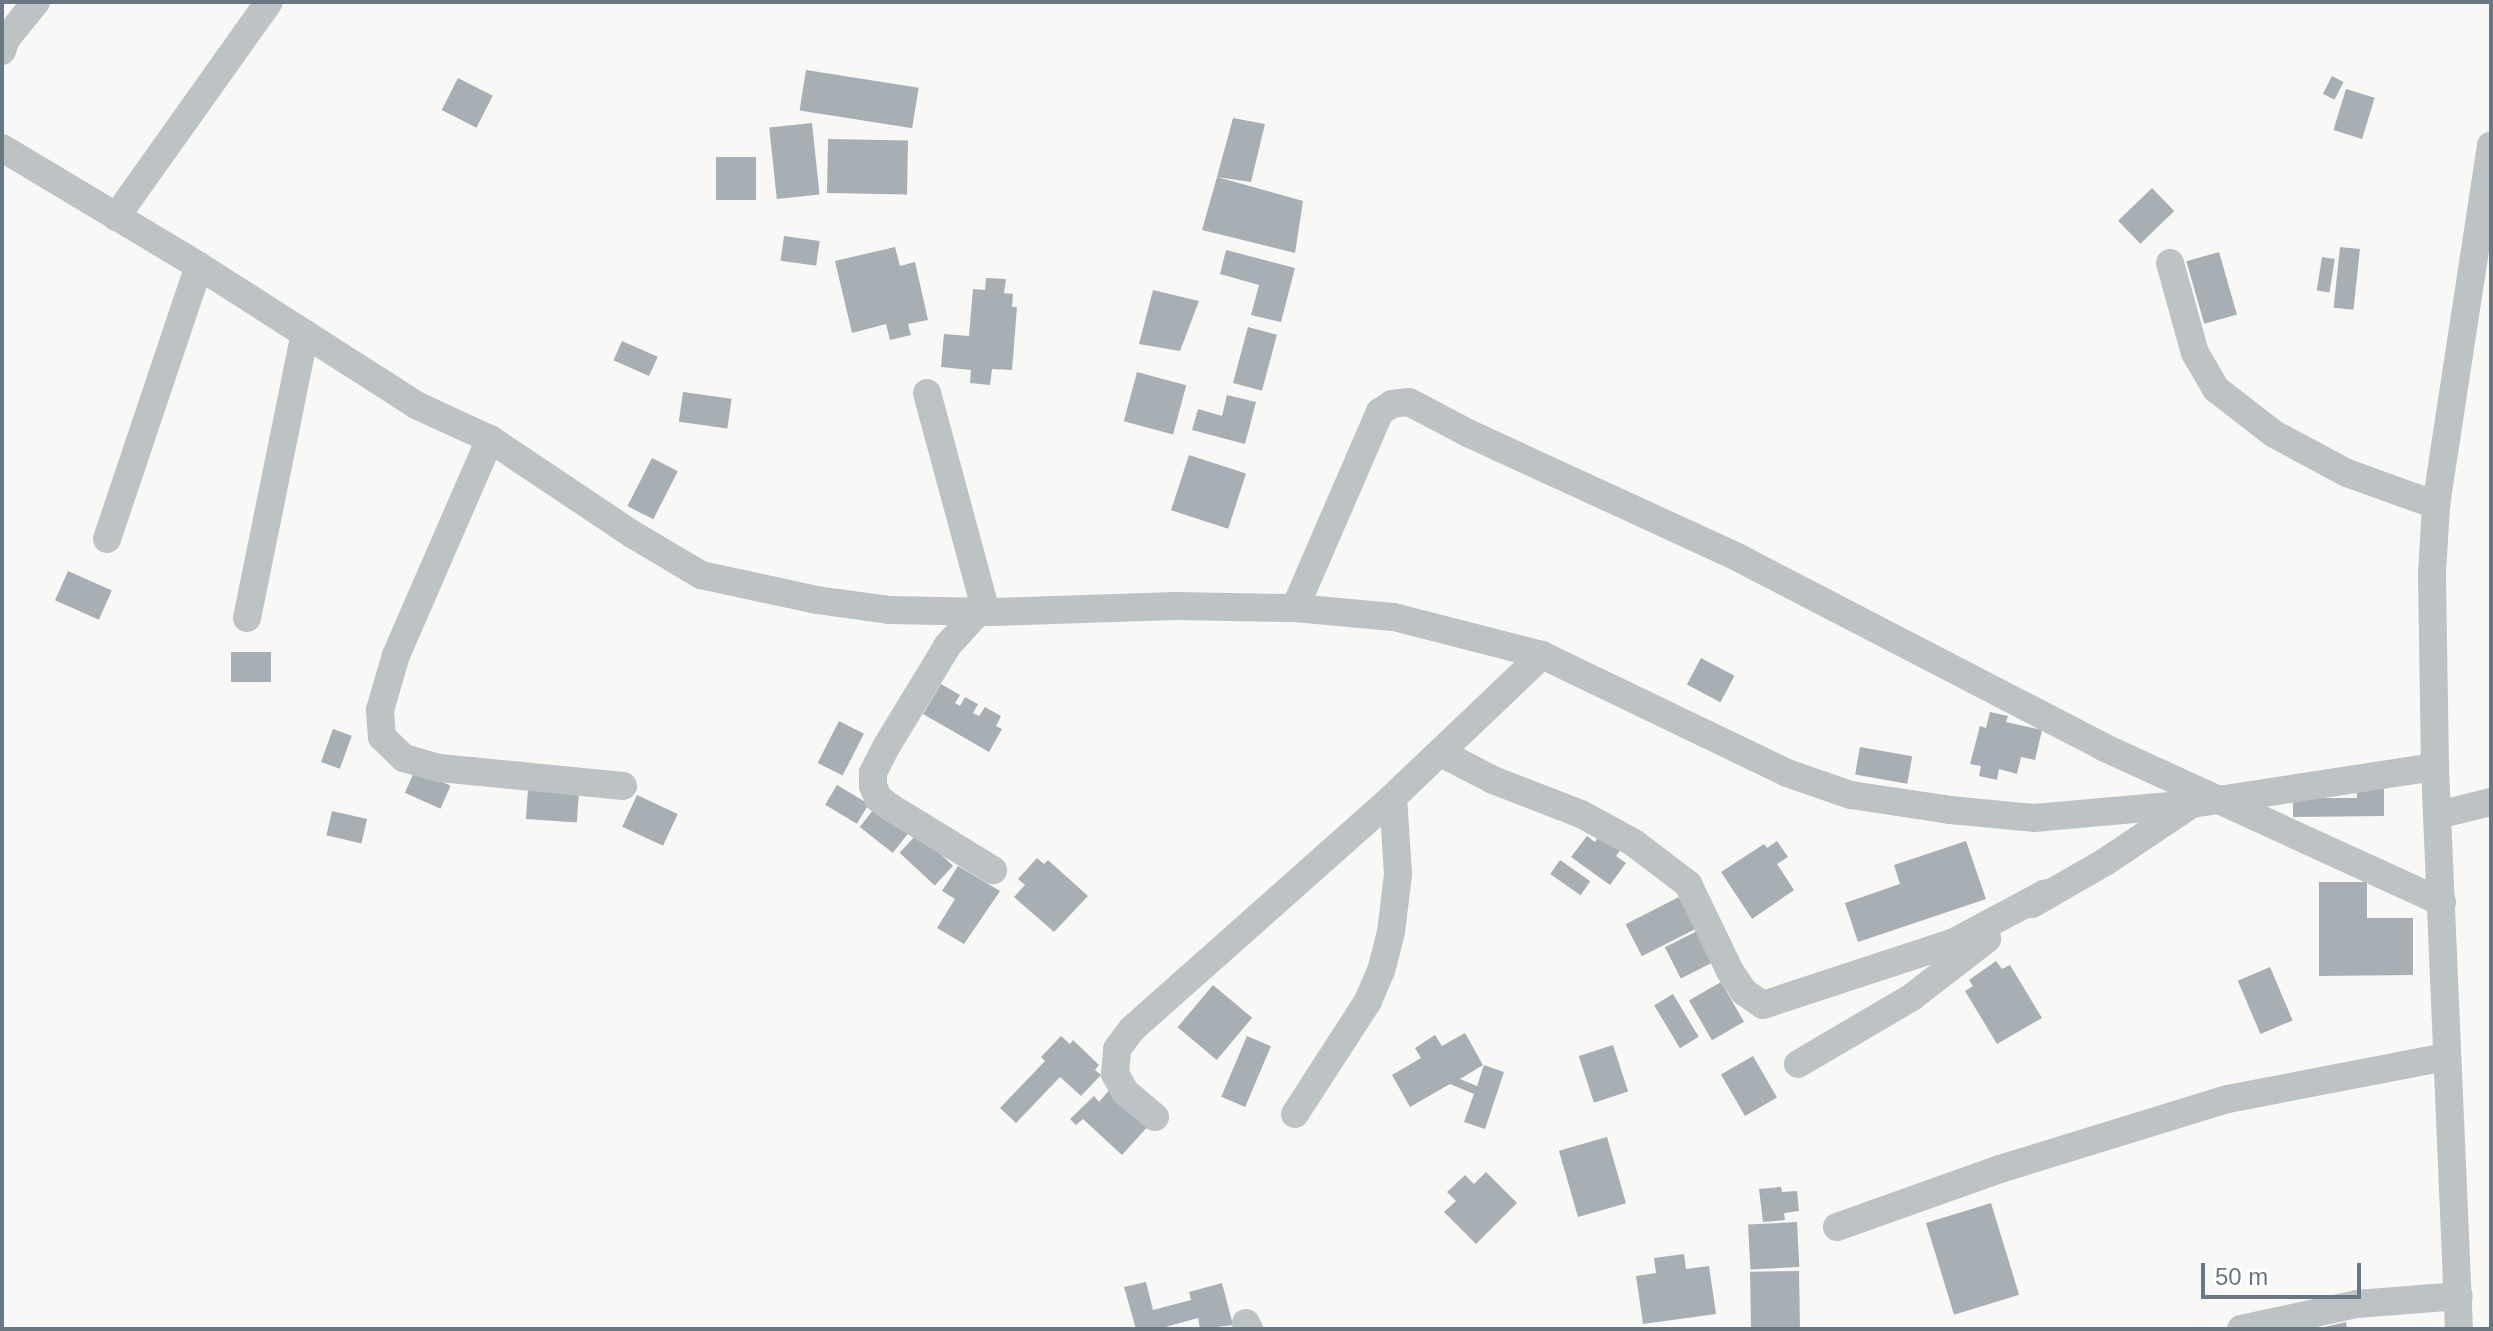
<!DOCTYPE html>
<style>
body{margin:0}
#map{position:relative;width:2493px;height:1331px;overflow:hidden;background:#f8f8f6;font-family:Helvetica,sans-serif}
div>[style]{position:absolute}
.building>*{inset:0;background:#a8afb4;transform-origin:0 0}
.minor>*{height:28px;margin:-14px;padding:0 14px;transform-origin:14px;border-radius:14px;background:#bdc2c5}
span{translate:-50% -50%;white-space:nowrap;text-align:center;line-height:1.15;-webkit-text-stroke:8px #fff;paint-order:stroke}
.frame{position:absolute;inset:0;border:4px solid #6a7884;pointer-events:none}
.scale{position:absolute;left:2201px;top:1263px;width:160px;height:36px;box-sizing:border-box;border:4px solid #6a7884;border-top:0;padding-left:10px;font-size:24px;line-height:28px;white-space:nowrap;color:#6a7884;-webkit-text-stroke:6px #fff;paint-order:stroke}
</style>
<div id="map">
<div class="building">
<i style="left:806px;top:70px;width:114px;height:41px;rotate:9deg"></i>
<i style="left:2332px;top:76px;width:13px;height:20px;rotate:27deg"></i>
<i style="left:458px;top:78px;width:39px;height:36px;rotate:27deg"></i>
<i style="left:2346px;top:89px;width:30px;height:43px;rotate:17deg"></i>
<i style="clip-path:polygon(1233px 118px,1265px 124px,1251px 182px,1217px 177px,1303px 201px,1295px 253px,1202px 230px,1217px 177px)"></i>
<i style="left:812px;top:123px;width:72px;height:43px;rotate:84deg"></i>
<i style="left:828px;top:139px;width:80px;height:54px;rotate:1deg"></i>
<i style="left:716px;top:157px;width:40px;height:43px"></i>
<i style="left:2152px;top:188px;width:32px;height:47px;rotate:46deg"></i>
<i style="left:784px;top:236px;width:36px;height:25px;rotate:8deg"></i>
<i style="clip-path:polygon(895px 247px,900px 266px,915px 262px,928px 320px,908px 324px,911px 335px,890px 340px,886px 324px,852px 333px,835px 261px)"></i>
<i style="left:2340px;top:247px;width:20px;height:61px;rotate:6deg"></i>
<i style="clip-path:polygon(1226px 250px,1295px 268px,1281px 322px,1251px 315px,1259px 285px,1220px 274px)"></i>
<i style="left:2219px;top:252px;width:65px;height:34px;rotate:74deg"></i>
<i style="left:2322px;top:257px;width:13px;height:34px;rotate:9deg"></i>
<i style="clip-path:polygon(986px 278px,1006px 279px,1004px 293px,1013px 294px,1012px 307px,1017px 307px,1012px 370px,992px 369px,990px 385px,970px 383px,971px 370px,941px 367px,944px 334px,969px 336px,973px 289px,985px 290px)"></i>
<i style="clip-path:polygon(1153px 290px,1199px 301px,1180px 351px,1139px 344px)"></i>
<i style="left:1248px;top:327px;width:30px;height:58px;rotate:15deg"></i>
<i style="left:622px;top:341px;width:39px;height:21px;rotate:24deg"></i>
<i style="left:1137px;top:372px;width:51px;height:51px;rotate:15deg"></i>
<i style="left:683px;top:392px;width:49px;height:30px;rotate:8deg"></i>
<i style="clip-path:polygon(1227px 395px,1256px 402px,1245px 444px,1192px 430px,1198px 409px,1222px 416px)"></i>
<i style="left:1189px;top:455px;width:60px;height:58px;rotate:18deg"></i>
<i style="left:652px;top:458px;width:29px;height:54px;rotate:27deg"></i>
<i style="left:68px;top:571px;width:48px;height:32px;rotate:24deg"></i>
<i style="left:271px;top:652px;width:30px;height:40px;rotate:90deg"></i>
<i style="left:1701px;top:658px;width:38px;height:30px;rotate:28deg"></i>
<i style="clip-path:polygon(941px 684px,960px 695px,955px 703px,960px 706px,965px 697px,978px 704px,973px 713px,979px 716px,985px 707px,1001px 716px,996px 726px,1002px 729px,989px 752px,923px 714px)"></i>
<i style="clip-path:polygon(1990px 712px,2008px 716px,2006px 722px,2042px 730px,2035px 760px,2021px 757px,2017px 774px,1999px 769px,1997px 780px,1979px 776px,1981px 766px,1970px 764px,1980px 726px,1986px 728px)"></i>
<i style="left:839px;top:721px;width:28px;height:47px;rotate:27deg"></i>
<i style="left:333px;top:729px;width:20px;height:35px;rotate:20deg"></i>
<i style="left:1860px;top:747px;width:53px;height:28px;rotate:10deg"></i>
<i style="left:415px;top:770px;width:39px;height:25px;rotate:24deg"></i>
<i style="left:837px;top:785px;width:37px;height:23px;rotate:31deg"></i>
<i style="clip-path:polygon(2357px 785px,2384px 785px,2384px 816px,2293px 817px,2293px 798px,2357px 798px)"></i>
<i style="left:528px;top:789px;width:51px;height:30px;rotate:4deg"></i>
<i style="left:637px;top:795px;width:45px;height:35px;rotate:25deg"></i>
<i style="left:877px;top:805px;width:42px;height:28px;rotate:38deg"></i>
<i style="left:332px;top:811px;width:36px;height:25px;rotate:13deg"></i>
<i style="left:918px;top:833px;width:48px;height:27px;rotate:43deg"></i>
<i style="clip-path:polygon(1601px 833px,1622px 848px,1616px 856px,1626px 863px,1610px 885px,1571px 857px,1587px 836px,1595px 842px)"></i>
<i style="clip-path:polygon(1777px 841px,1788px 857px,1777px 864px,1794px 890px,1752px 919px,1721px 872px,1764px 844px,1767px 848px)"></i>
<i style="clip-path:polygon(1966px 841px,1986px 899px,1858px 942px,1845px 903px,1900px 884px,1894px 865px)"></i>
<i style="clip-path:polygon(1037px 858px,1044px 864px,1048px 860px,1088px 896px,1054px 932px,1014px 897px,1025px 885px,1018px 879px)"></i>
<i style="left:1560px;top:860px;width:37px;height:17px;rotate:35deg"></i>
<i style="clip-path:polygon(958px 866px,1000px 891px,964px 944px,937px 928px,955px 899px,942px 891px)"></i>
<i style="clip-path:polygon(2319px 882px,2367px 882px,2367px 918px,2413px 918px,2413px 975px,2319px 976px)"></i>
<i style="left:1679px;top:897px;width:36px;height:60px;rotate:63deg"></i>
<i style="left:1697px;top:931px;width:35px;height:36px;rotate:63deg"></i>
<i style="clip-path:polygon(1996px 961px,2002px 969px,2010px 965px,2042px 1018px,1997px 1044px,1965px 991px,1973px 986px,1969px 980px)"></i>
<i style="left:2270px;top:967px;width:58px;height:35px;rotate:67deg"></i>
<i style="left:1721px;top:982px;width:46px;height:37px;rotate:60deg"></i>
<i style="left:1213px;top:985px;width:51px;height:55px;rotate:40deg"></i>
<i style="left:1673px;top:994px;width:50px;height:22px;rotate:59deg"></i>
<i style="clip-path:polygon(1465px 1033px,1483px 1065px,1460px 1079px,1477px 1086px,1484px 1065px,1504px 1072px,1485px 1129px,1464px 1122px,1474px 1094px,1450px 1084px,1410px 1107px,1392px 1075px,1421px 1058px,1415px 1048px,1435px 1035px,1442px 1046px)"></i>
<i style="clip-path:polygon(1061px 1036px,1070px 1044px,1073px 1040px,1099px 1065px,1095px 1070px,1101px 1075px,1081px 1096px,1060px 1077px,1016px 1123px,1000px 1108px,1045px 1061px,1041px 1057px)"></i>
<i style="left:1247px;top:1036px;width:26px;height:66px;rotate:23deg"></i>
<i style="left:1613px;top:1045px;width:49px;height:36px;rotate:72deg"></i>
<i style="left:1753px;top:1056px;width:48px;height:37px;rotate:60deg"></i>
<i style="clip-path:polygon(1111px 1088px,1151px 1123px,1122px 1155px,1083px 1119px,1076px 1125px,1070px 1119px,1094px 1096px,1099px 1102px)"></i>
<i style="left:1607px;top:1137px;width:69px;height:50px;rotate:74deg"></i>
<i style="clip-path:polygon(1486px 1172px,1517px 1203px,1476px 1244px,1444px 1212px,1456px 1201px,1447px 1192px,1465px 1175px,1474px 1184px)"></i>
<i style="clip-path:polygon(1781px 1187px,1782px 1192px,1797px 1191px,1799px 1211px,1784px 1213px,1785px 1220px,1763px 1222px,1759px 1189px)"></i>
<i style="left:1991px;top:1203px;width:96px;height:68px;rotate:73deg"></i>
<i style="left:1797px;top:1222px;width:45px;height:49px;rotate:87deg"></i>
<i style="clip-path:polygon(1684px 1254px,1686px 1269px,1709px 1266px,1716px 1314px,1643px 1324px,1636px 1276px,1656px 1273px,1654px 1258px)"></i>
<i style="left:1799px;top:1271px;width:56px;height:49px;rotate:89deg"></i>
<i style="clip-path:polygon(1146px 1282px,1153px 1310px,1191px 1300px,1189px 1292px,1222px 1283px,1233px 1325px,1200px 1329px,1198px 1318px,1158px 1329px,1136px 1329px,1124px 1287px)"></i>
<i style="clip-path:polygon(2346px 1322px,2347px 1329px,2320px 1329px,2320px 1328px)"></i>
</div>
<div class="minor">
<i style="left:2px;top:51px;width:13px;rotate:-72deg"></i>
<i style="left:6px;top:39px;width:48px;rotate:-51deg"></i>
<i style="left:2px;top:148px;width:230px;rotate:30.9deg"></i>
<i style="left:199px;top:266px;width:258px;rotate:32.6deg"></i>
<i style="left:416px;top:405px;width:81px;rotate:24.7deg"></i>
<i style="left:490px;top:439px;width:171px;rotate:33.8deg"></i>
<i style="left:632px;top:534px;width:80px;rotate:30.7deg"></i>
<i style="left:701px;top:575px;width:119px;rotate:12.2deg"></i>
<i style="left:817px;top:600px;width:74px;rotate:7.8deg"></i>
<i style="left:890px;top:610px;width:102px;rotate:1.1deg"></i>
<i style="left:992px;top:612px;width:183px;rotate:-1.9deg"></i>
<i style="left:1175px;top:606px;width:120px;rotate:1deg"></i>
<i style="left:1295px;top:608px;width:99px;rotate:5.2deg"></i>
<i style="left:1394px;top:617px;width:153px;rotate:14.4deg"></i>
<i style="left:1542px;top:655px;width:272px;rotate:25.7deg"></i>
<i style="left:1787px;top:773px;width:68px;rotate:19deg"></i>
<i style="left:1851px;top:795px;width:100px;rotate:8.6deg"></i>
<i style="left:1950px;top:810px;width:84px;rotate:5.4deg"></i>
<i style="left:2034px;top:818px;width:159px;rotate:-5.1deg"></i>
<i style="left:2192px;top:804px;width:246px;rotate:-8.7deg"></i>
<i style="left:116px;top:217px;width:264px;rotate:-54.6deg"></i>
<i style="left:2170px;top:263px;width:93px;rotate:74.5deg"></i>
<i style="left:2195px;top:353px;width:42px;rotate:59.7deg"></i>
<i style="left:2216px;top:389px;width:73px;rotate:37.8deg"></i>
<i style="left:2274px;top:434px;width:83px;rotate:28.1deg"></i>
<i style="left:2347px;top:473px;width:95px;rotate:19.8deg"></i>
<i style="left:927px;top:393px;width:227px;rotate:74.9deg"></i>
<i style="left:490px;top:439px;width:236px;rotate:113.5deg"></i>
<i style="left:396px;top:655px;width:57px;rotate:106.2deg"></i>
<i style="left:380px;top:710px;width:27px;rotate:86deg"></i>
<i style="left:382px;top:737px;width:30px;rotate:44deg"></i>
<i style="left:404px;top:758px;width:37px;rotate:16deg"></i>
<i style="left:440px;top:768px;width:184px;rotate:5.6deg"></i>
<i style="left:107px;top:539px;width:288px;rotate:-71.4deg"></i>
<i style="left:1295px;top:608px;width:214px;rotate:-66.6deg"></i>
<i style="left:1380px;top:412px;width:14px;rotate:-34deg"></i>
<i style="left:1392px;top:404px;width:17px;rotate:-7deg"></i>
<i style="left:1409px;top:402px;width:69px;rotate:27.7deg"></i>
<i style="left:1470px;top:434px;width:296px;rotate:24.7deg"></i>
<i style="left:1739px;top:558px;width:410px;rotate:27.4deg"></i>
<i style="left:2103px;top:747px;width:373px;rotate:24.6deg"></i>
<i style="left:978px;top:612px;width:45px;rotate:132.3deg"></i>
<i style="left:948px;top:645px;width:119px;rotate:121.3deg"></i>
<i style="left:886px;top:747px;width:29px;rotate:117deg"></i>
<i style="left:873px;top:773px;width:13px;rotate:90deg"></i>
<i style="left:873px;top:786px;width:13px;rotate:67deg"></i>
<i style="left:878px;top:798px;width:15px;rotate:37deg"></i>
<i style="left:890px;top:807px;width:121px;rotate:31.5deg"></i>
<i style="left:247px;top:618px;width:290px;rotate:-78.5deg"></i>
<i style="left:1441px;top:753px;width:59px;rotate:27.4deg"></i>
<i style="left:1493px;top:780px;width:94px;rotate:21.1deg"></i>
<i style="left:1581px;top:814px;width:60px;rotate:28.7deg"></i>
<i style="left:1634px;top:843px;width:68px;rotate:37.2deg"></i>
<i style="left:1688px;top:884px;width:97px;rotate:64.2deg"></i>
<i style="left:1730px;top:971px;width:25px;rotate:56deg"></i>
<i style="left:1744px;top:992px;width:23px;rotate:34deg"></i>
<i style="left:1763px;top:1005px;width:199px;rotate:-18.2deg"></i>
<i style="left:1952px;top:943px;width:106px;rotate:-28deg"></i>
<i style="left:2438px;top:815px;width:55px;rotate:-13.8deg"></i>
<i style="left:2032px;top:904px;width:84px;rotate:-29.9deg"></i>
<i style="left:2105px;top:862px;width:102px;rotate:-33.8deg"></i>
<i style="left:1798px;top:1064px;width:132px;rotate:-30.4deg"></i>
<i style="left:1912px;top:997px;width:95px;rotate:-37.7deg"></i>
<i style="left:1295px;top:1114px;width:135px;rotate:-57.1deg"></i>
<i style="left:1368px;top:1001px;width:33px;rotate:-67deg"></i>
<i style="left:1381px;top:971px;width:40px;rotate:-75.6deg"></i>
<i style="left:1391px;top:932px;width:58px;rotate:-83.1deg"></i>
<i style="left:1398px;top:874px;width:77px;rotate:-93.7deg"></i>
<i style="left:1155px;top:1117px;width:38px;rotate:-140deg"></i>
<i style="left:1126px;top:1093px;width:22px;rotate:-120deg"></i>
<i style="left:1115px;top:1074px;width:25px;rotate:-85deg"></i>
<i style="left:1117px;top:1049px;width:25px;rotate:-53deg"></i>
<i style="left:1132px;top:1029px;width:349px;rotate:-41.6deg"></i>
<i style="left:1393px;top:797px;width:206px;rotate:-43.6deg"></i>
<i style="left:1837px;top:1227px;width:173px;rotate:-19.6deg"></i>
<i style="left:2000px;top:1169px;width:239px;rotate:-17.1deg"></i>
<i style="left:2228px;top:1099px;width:223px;rotate:-10.9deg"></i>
<i style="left:1246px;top:1323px;width:7px;rotate:63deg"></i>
<i style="left:2241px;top:1329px;width:119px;rotate:-12.2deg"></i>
<i style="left:2357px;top:1304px;width:102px;rotate:-4.5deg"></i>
<i style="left:2459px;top:1329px;width:563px;rotate:-92.45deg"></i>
<i style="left:2435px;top:767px;width:194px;rotate:-90.9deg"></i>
<i style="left:2432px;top:573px;width:68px;rotate:-86.6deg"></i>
<i style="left:2436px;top:505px;width:364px;rotate:-81.3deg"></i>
</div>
<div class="frame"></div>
<div class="scale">50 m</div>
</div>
